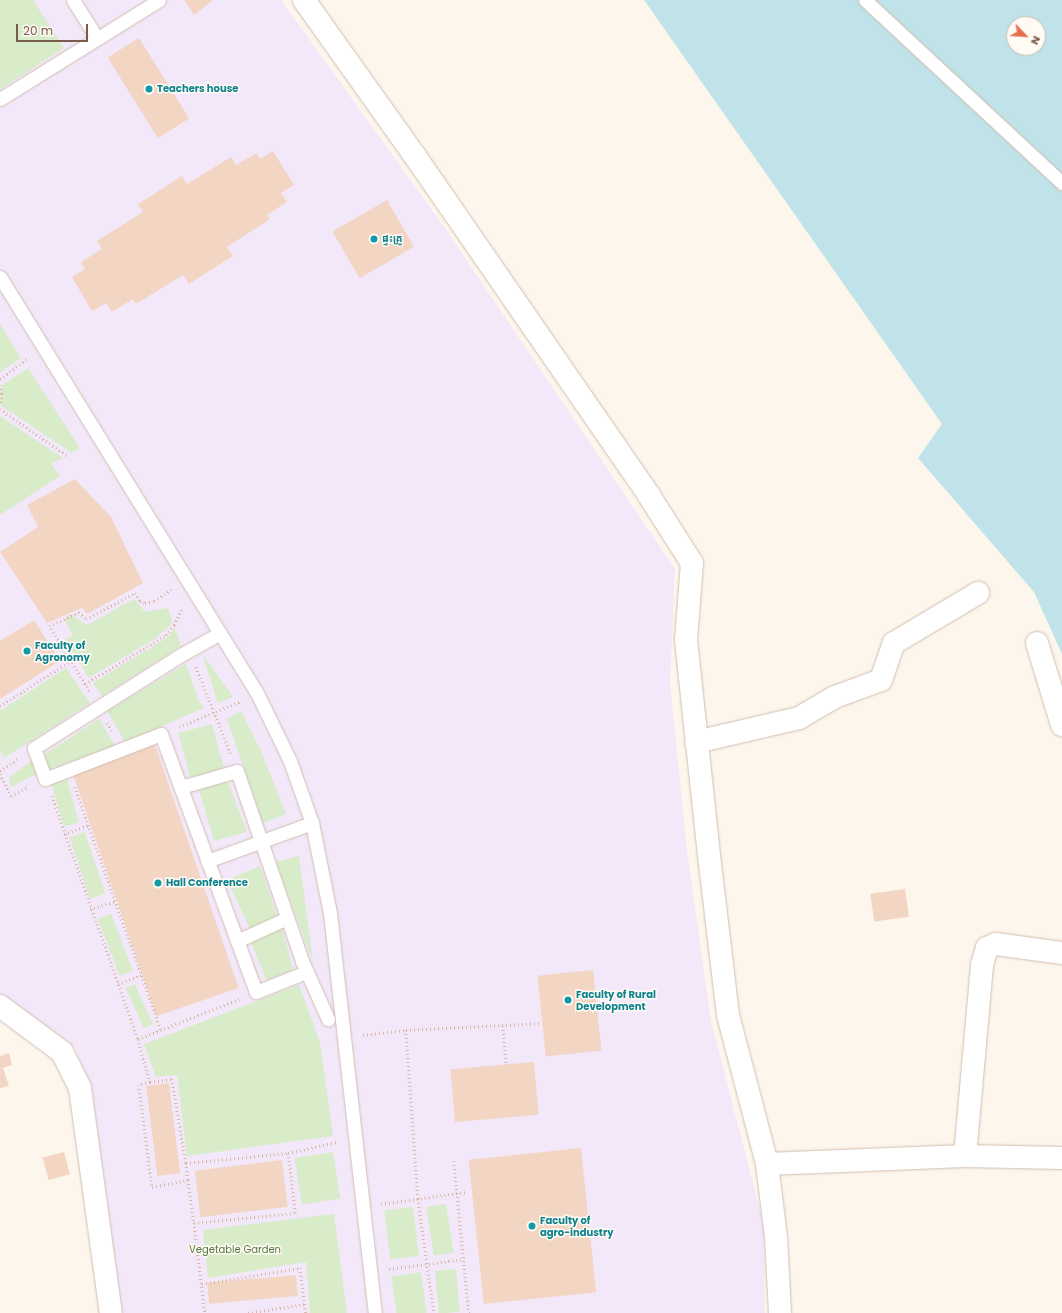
<!DOCTYPE html>
<meta charset="utf-8">
<style>
body{margin:0}
#map{position:relative;width:1062px;height:1313px;overflow:hidden;background:#fdf6ec;font-family:Poppins,"Noto Sans Khmer",sans-serif}
div>[style]{position:absolute}
.education>*{inset:0;background:#f3e8fa}
.green>*{inset:0;background:#d8ecc9;transform-origin:0 0}
.water>*{inset:0;background:#bfe3e8}
.building>*{inset:0;background:#f3d5c3;transform-origin:0 0}
.path>*{height:2.5px;margin-top:-1.25px;transform-origin:0;background:repeating-linear-gradient(90deg,#d9b8a5 0 1px,transparent 0 4px)}
.roads{filter:drop-shadow(0 0 1px #d1beb0) drop-shadow(0 0 1px #d1beb0)}
.service>*{height:13px;margin:-6.5px;padding:0 6.5px;transform-origin:6.5px;border-radius:6.5px;background:#fff}
.minor>*{height:22px;margin:-11px;padding:0 11px;transform-origin:11px;border-radius:11px;background:#fff}
.tertiary>*{height:22px;margin:-11px;padding:0 11px;transform-origin:11px;border-radius:11px;background:#fff}
.dots>*{width:11px;height:11px;translate:-50% -50%;box-sizing:border-box;border:2px solid #fffaf3;border-radius:50%}
span{translate:-50% -50%;white-space:nowrap;text-align:center;line-height:1.15;-webkit-text-stroke:3px #fffaf3;paint-order:stroke}
.culture-label{font-size:10px;color:#0d838f;font-weight:700}
.left{translate:0 -50%;text-align:left}
.park-label{font-size:10px;color:#537a41}
.north{position:absolute;left:1006px;top:16px;width:40px;height:40px;box-sizing:border-box;background:#fffaf3;border:1px solid #cabbb1;border-radius:50%;rotate:115deg;font-size:11px;font-weight:700;line-height:16px;text-align:center;color:#7a5c4d}
.north::after{content:'';display:block;margin:auto;width:14px;height:18px;background:#e76f51;clip-path:polygon(50% 0,100% 100%,50% 72%,0 100%)}
.scale{position:absolute;left:16px;top:24px;width:72px;height:18px;box-sizing:border-box;border:2px solid #7a5c4d;border-top:0;padding-left:5px;font-size:12px;line-height:14px;white-space:nowrap;color:#7a5c4d;-webkit-text-stroke:3px #fffaf3;paint-order:stroke}
</style>
<div id="map">
<div class="education">
<i style="clip-path:polygon(0 0,281px 0,447px 231px,675px 569px,670px 684px,687px 851px,711px 1021px,764px 1226px,765px 1313px,115px 1313px,87px 1083px,75px 1048px,0 1000px)"></i>
</div>
<div class="green">
<i style="clip-path:polygon(0 0,33px 0,64px 48px,0 89px)"></i>
<i style="clip-path:polygon(0 324px,21px 358px,0 372px)"></i>
<i style="clip-path:polygon(28px 368px,80px 448px,72px 453px,0 405px,1px 386px)"></i>
<i style="clip-path:polygon(0 416px,63px 458px,51px 464px,60px 476px,0 515px)"></i>
<i style="clip-path:polygon(134px 599px,145px 612px,168px 608px,173px 623px,156px 638px,89px 678px,65px 639px,73px 635px,64px 619px,72px 615px,87px 625px)"></i>
<i style="clip-path:polygon(175px 628px,181px 646px,102px 696px,93px 683px,168px 637px)"></i>
<i style="clip-path:polygon(202px 653px,233px 697px,218px 703px)"></i>
<i style="clip-path:polygon(186px 664px,199px 701px,204px 708px,125px 742px,107px 711px)"></i>
<i style="clip-path:polygon(66px 668px,90px 703px,4px 758px,0 750px,0 711px)"></i>
<i style="clip-path:polygon(241px 711px,261px 751px,286px 814px,263px 823px,227px 719px)"></i>
<i style="clip-path:polygon(99px 719px,115px 746px,47px 770px,42px 756px)"></i>
<i style="left:212px;top:724px;width:46px;height:35px;rotate:75deg"></i>
<i style="clip-path:polygon(33px 760px,37px 774px,11px 787px,9px 777px)"></i>
<i style="clip-path:polygon(227px 779px,247px 832px,214px 841px,199px 790px)"></i>
<i style="left:67px;top:780px;width:44px;height:16px;rotate:74deg"></i>
<i style="left:85px;top:832px;width:65px;height:16px;rotate:72deg"></i>
<i style="clip-path:polygon(299px 856px,313px 962px,276px 862px)"></i>
<i style="clip-path:polygon(260px 866px,278px 919px,250px 929px,227px 880px)"></i>
<i style="left:111px;top:914px;width:61px;height:14px;rotate:69deg"></i>
<i style="clip-path:polygon(282px 928px,293px 970px,266px 980px,251px 942px)"></i>
<i style="left:135px;top:984px;width:44px;height:10px;rotate:66deg"></i>
<i style="clip-path:polygon(299px 985px,320px 1042px,333px 1136px,187px 1156px,177px 1075px,156px 1077px,144px 1044px)"></i>
<i style="left:333px;top:1152px;width:47px;height:39px;rotate:81deg"></i>
<i style="left:446px;top:1204px;width:49px;height:20px;rotate:81deg"></i>
<i style="left:413px;top:1207px;width:49px;height:29px;rotate:83deg"></i>
<i style="clip-path:polygon(334px 1214px,347px 1313px,310px 1313px,306px 1262px,208px 1278px,203px 1230px)"></i>
<i style="left:456px;top:1269px;width:43px;height:21px;rotate:85deg"></i>
<i style="left:421px;top:1272px;width:41px;height:30px;rotate:82deg"></i>
</div>
<div class="water">
<i style="clip-path:polygon(evenodd,644px 0,1062px 0,1062px 654px,1034px 592px,918px 458px,942px 424px,644px 0,1014px 24px,1038px 24px,1038px 48px,1014px 48px,1014px 24px)"></i>
</div>
<div class="building">
<i style="clip-path:polygon(184px 0,213px 0,194px 15px)"></i>
<i style="left:139px;top:38px;width:95px;height:37px;rotate:58deg"></i>
<i style="clip-path:polygon(273px 151px,294px 185px,281px 193px,287px 202px,267px 215px,270px 219px,227px 247px,233px 256px,189px 284px,183px 275px,136px 304px,133px 299px,112px 312px,106px 303px,92px 311px,72px 277px,85px 269px,81px 262px,102px 249px,97px 241px,143px 212px,138px 204px,182px 176px,187px 184px,231px 157px,236px 165px,257px 153px,260px 159px)"></i>
<i style="left:387px;top:200px;width:54px;height:63px;rotate:60deg"></i>
<i style="clip-path:polygon(75px 479px,111px 517px,143px 583px,87px 614px,82px 608px,47px 623px,0 552px,38px 527px,27px 505px)"></i>
<i style="clip-path:polygon(34px 620px,60px 661px,0 699px,0 641px)"></i>
<i style="left:155px;top:745px;width:257px;height:87px;rotate:71deg"></i>
<i style="left:905px;top:889px;width:28px;height:35px;rotate:82deg"></i>
<i style="left:593px;top:970px;width:81px;height:56px;rotate:84deg"></i>
<i style="clip-path:polygon(9px 1053px,12px 1065px,3px 1068px,9px 1086px,0 1088px,0 1056px)"></i>
<i style="left:534px;top:1062px;width:53px;height:84px;rotate:85deg"></i>
<i style="left:169px;top:1083px;width:91px;height:23px;rotate:83deg"></i>
<i style="left:581px;top:1148px;width:145px;height:113px;rotate:84deg"></i>
<i style="left:64px;top:1152px;width:23px;height:22px;rotate:75deg"></i>
<i style="left:282px;top:1160px;width:47px;height:88px;rotate:83deg"></i>
<i style="left:296px;top:1275px;width:21px;height:89px;rotate:85deg"></i>
</div>
<div class="path">
<i style="left:0;top:379px;width:36px;rotate:-37deg"></i>
<i style="left:0;top:385px;width:9px;rotate:77deg"></i>
<i style="left:2px;top:394px;width:12px;rotate:99deg"></i>
<i style="left:0;top:409px;width:83px;rotate:34.7deg"></i>
<i style="left:196px;top:667px;width:94px;rotate:68.1deg"></i>
<i style="left:85px;top:684px;width:95px;rotate:-31.2deg"></i>
<i style="left:166px;top:635px;width:13px;rotate:-51deg"></i>
<i style="left:174px;top:625px;width:19px;rotate:-65deg"></i>
<i style="left:89px;top:691px;width:76px;rotate:-121.6deg"></i>
<i style="left:49px;top:626px;width:33px;rotate:-25deg"></i>
<i style="left:79px;top:612px;width:10px;rotate:45deg"></i>
<i style="left:86px;top:619px;width:55px;rotate:-28deg"></i>
<i style="left:135px;top:593px;width:9px;rotate:58deg"></i>
<i style="left:140px;top:601px;width:5px;rotate:22deg"></i>
<i style="left:145px;top:603px;width:9px;rotate:-13deg"></i>
<i style="left:154px;top:601px;width:22px;rotate:-34deg"></i>
<i style="left:0;top:706px;width:83px;rotate:-32.7deg"></i>
<i style="left:107px;top:723px;width:11px;rotate:56deg"></i>
<i style="left:179px;top:727px;width:67px;rotate:-22.8deg"></i>
<i style="left:0;top:771px;width:23px;rotate:-34deg"></i>
<i style="left:0;top:774px;width:25px;rotate:63deg"></i>
<i style="left:11px;top:796px;width:19px;rotate:-28deg"></i>
<i style="left:75px;top:787px;width:258px;rotate:70.5deg"></i>
<i style="left:52px;top:796px;width:258px;rotate:70.5deg"></i>
<i style="left:138px;top:1039px;width:45px;rotate:74.4deg"></i>
<i style="left:150px;top:1082px;width:11px;rotate:165deg"></i>
<i style="left:139px;top:1085px;width:103px;rotate:82.7deg"></i>
<i style="left:152px;top:1187px;width:37px;rotate:-11deg"></i>
<i style="left:188px;top:1180px;width:43px;rotate:82.1deg"></i>
<i style="left:194px;top:1223px;width:101px;rotate:-5.7deg"></i>
<i style="left:295px;top:1213px;width:60px;rotate:-96.7deg"></i>
<i style="left:64px;top:834px;width:27px;rotate:-20deg"></i>
<i style="left:90px;top:909px;width:27px;rotate:-17deg"></i>
<i style="left:118px;top:984px;width:26px;rotate:-21deg"></i>
<i style="left:503px;top:1026px;width:37px;rotate:85deg"></i>
<i style="left:406px;top:1030px;width:169px;rotate:85.9deg"></i>
<i style="left:418px;top:1199px;width:115px;rotate:82deg"></i>
<i style="left:363px;top:1035px;width:43px;rotate:-6.6deg"></i>
<i style="left:406px;top:1030px;width:136px;rotate:-2.9deg"></i>
<i style="left:138px;top:1039px;width:109px;rotate:-21.6deg"></i>
<i style="left:150px;top:1082px;width:22px;rotate:-8deg"></i>
<i style="left:172px;top:1079px;width:85px;rotate:80.5deg"></i>
<i style="left:186px;top:1163px;width:102px;rotate:-5.6deg"></i>
<i style="left:288px;top:1153px;width:50px;rotate:-12.7deg"></i>
<i style="left:454px;top:1161px;width:153px;rotate:84.4deg"></i>
<i style="left:186px;top:1163px;width:17px;rotate:83deg"></i>
<i style="left:381px;top:1204px;width:86px;rotate:-8deg"></i>
<i style="left:194px;top:1223px;width:91px;rotate:83deg"></i>
<i style="left:389px;top:1269px;width:76px;rotate:-7.6deg"></i>
<i style="left:202px;top:1284px;width:99px;rotate:-9.3deg"></i>
<i style="left:300px;top:1268px;width:45px;rotate:82.4deg"></i>
<i style="left:248px;top:1313px;width:58px;rotate:-9deg"></i>
</div>
<div class="roads">
<div class="service">
<i style="left:73px;top:0;width:45px;rotate:57.7deg"></i>
<i style="left:865px;top:0;width:269px;rotate:42.9deg"></i>
<i style="left:0;top:99px;width:187px;rotate:-31.9deg"></i>
<i style="left:0;top:277px;width:487px;rotate:58.3deg"></i>
<i style="left:256px;top:691px;width:78px;rotate:64.1deg"></i>
<i style="left:290px;top:761px;width:66px;rotate:70.5deg"></i>
<i style="left:312px;top:823px;width:92px;rotate:78.7deg"></i>
<i style="left:330px;top:913px;width:403px;rotate:83.6deg"></i>
<i style="left:220px;top:633px;width:47px;rotate:150.7deg"></i>
<i style="left:179px;top:656px;width:172px;rotate:147.6deg"></i>
<i style="left:34px;top:748px;width:33px;rotate:70deg"></i>
<i style="left:45px;top:779px;width:124px;rotate:-21.2deg"></i>
<i style="left:161px;top:734px;width:275px;rotate:69.8deg"></i>
<i style="left:256px;top:992px;width:54px;rotate:-21.8deg"></i>
<i style="left:181px;top:787px;width:58px;rotate:-15.9deg"></i>
<i style="left:237px;top:771px;width:201px;rotate:71.1deg"></i>
<i style="left:302px;top:961px;width:64px;rotate:65.9deg"></i>
<i style="left:207px;top:861px;width:112px;rotate:-19.9deg"></i>
<i style="left:237px;top:941px;width:55px;rotate:-24.7deg"></i>
</div>
<div class="minor">
<i style="left:1037px;top:643px;width:86px;rotate:73deg"></i>
<i style="left:696px;top:742px;width:106px;rotate:-13.1deg"></i>
<i style="left:799px;top:718px;width:42px;rotate:-30.3deg"></i>
<i style="left:835px;top:697px;width:49px;rotate:-20.3deg"></i>
<i style="left:881px;top:680px;width:39px;rotate:-71deg"></i>
<i style="left:894px;top:643px;width:98px;rotate:-30.8deg"></i>
<i style="left:0;top:1006px;width:77px;rotate:36.6deg"></i>
<i style="left:62px;top:1052px;width:40px;rotate:63.4deg"></i>
<i style="left:80px;top:1088px;width:227px;rotate:82.2deg"></i>
<i style="left:965px;top:1156px;width:192px;rotate:-84.9deg"></i>
<i style="left:982px;top:965px;width:18px;rotate:-74deg"></i>
<i style="left:987px;top:948px;width:10px;rotate:-24deg"></i>
<i style="left:996px;top:944px;width:67px;rotate:7.8deg"></i>
<i style="left:767px;top:1164px;width:198px;rotate:-2.3deg"></i>
<i style="left:965px;top:1156px;width:97px;rotate:1.2deg"></i>
</div>
<div class="tertiary">
<i style="left:304px;top:0;width:191px;rotate:54.6deg"></i>
<i style="left:415px;top:156px;width:411px;rotate:55.4deg"></i>
<i style="left:648px;top:494px;width:82px;rotate:57.5deg"></i>
<i style="left:692px;top:563px;width:77px;rotate:94.5deg"></i>
<i style="left:686px;top:640px;width:225px;rotate:83.9deg"></i>
<i style="left:710px;top:864px;width:152px;rotate:83.2deg"></i>
<i style="left:728px;top:1015px;width:154px;rotate:75.3deg"></i>
<i style="left:767px;top:1164px;width:74px;rotate:83deg"></i>
<i style="left:776px;top:1237px;width:76px;rotate:87deg"></i>
</div>
</div>
<div class="dots">
<i style="left:149px;top:89px;background:#0f9aa8"></i>
<i style="left:374px;top:239px;background:#0f9aa8"></i>
<i style="left:27px;top:651px;background:#0f9aa8"></i>
<i style="left:158px;top:883px;background:#0f9aa8"></i>
<i style="left:568px;top:1000px;background:#0f9aa8"></i>
<i style="left:532px;top:1226px;background:#0f9aa8"></i>
</div>
<div class="culture-label">
<span class="left" style="left:157px;top:89px">Teachers house</span>
<span class="left" style="left:382px;top:239px">ផ្ទះគ្រូ</span>
<span class="left" style="left:35px;top:651px">Faculty of<br>Agronomy</span>
<span class="left" style="left:166px;top:883px">Hall Conference</span>
<span class="left" style="left:576px;top:1000px">Faculty of Rural<br>Development</span>
<span class="left" style="left:540px;top:1226px">Faculty of<br>agro-industry</span>
</div>
<div class="park-label">
<span style="left:235px;top:1250px">Vegetable Garden</span>
</div>
<div class="north">N</div>
<div class="scale">20 m</div>
</div>
